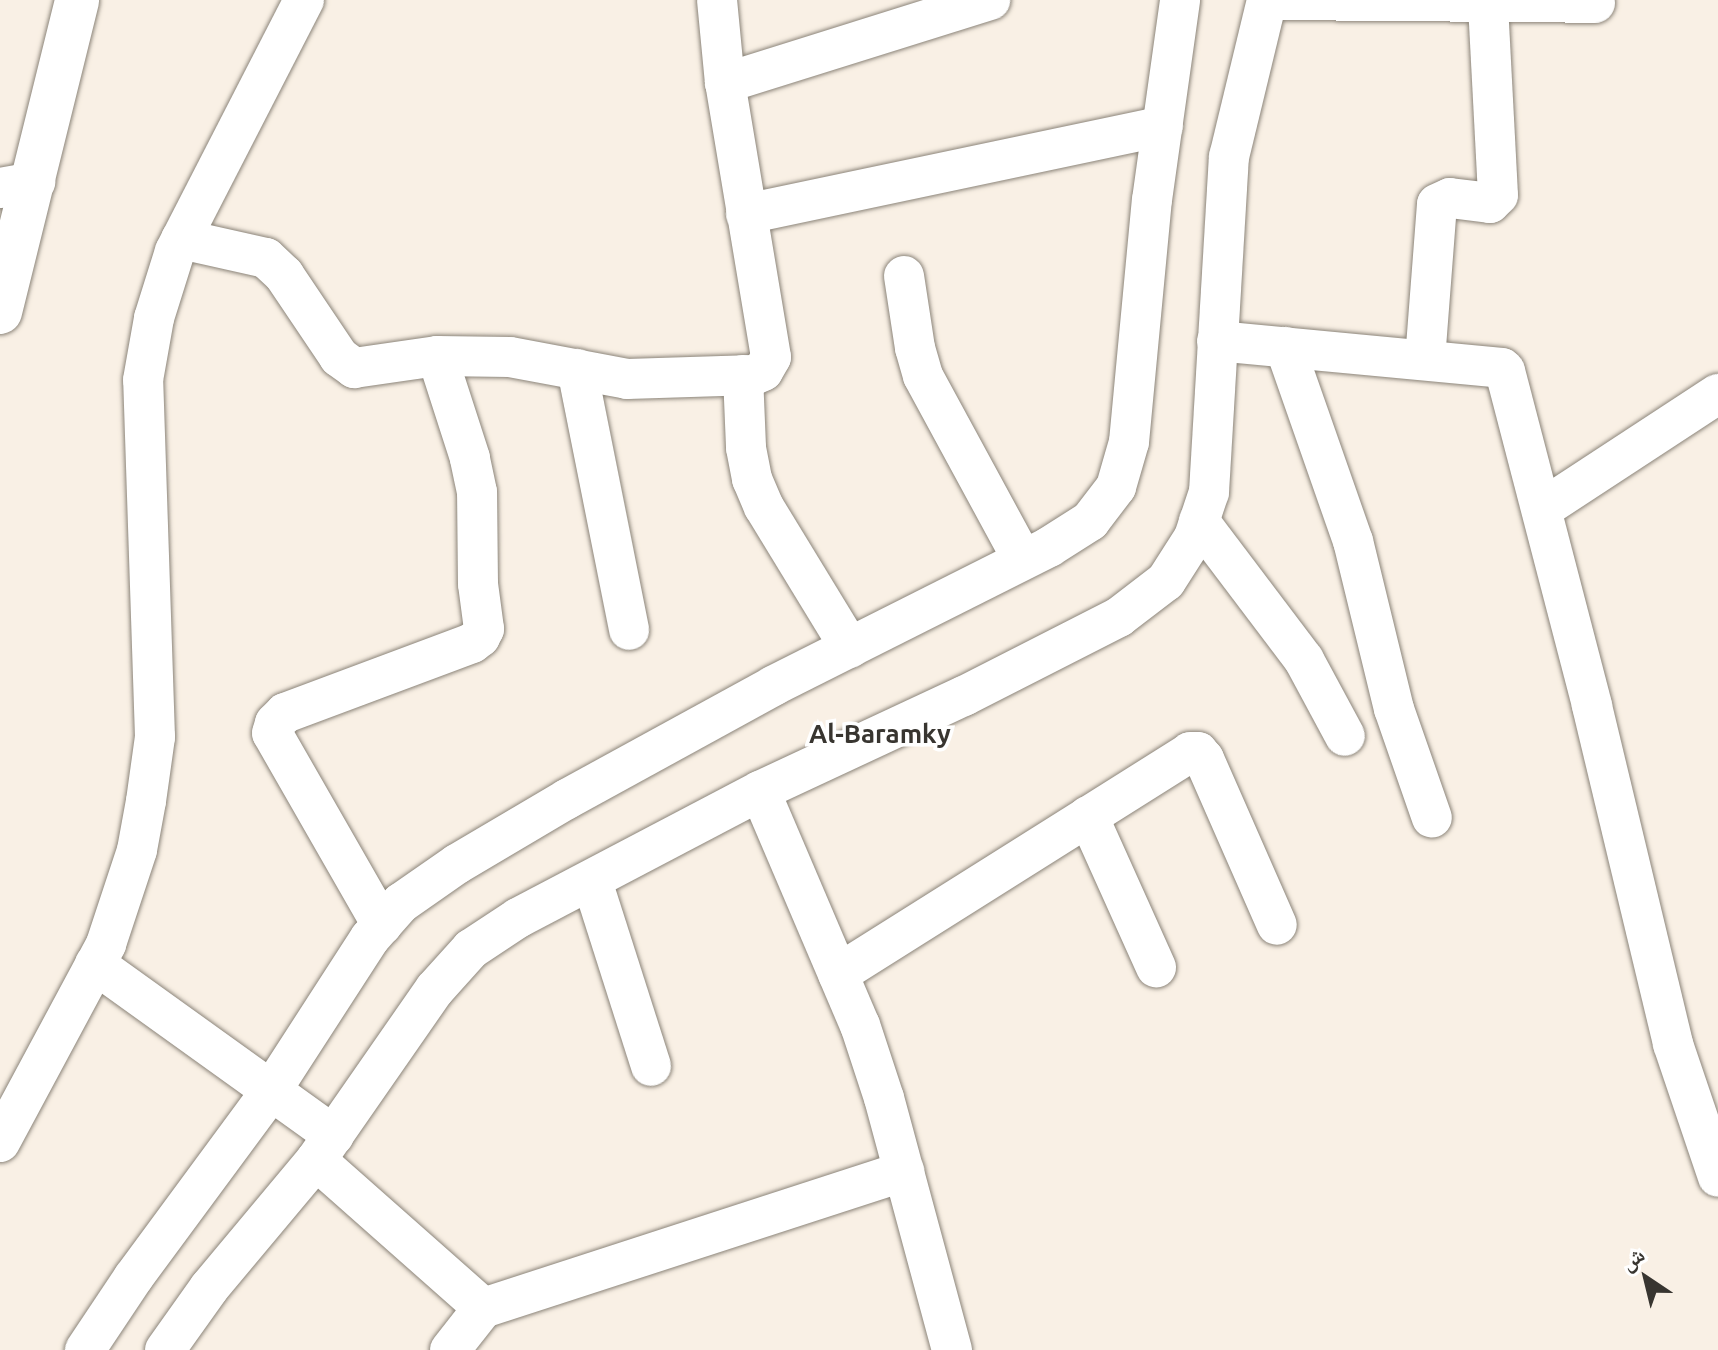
<!DOCTYPE html>
<meta charset="utf-8">
<style>
body{margin:0}
#map{position:relative;width:1718px;height:1350px;overflow:hidden;background:#f9f0e5;font-family:Ubuntu,"Noto Naskh Arabic",sans-serif}
div>[style]{position:absolute}
.roads{filter:drop-shadow(0 0 2px #8b8479) drop-shadow(0 0 2px #8b8479)}
.minor>*{height:40px;margin:-20px;padding:0 20px;transform-origin:20px;border-radius:20px;background:#fff}
.major>*{height:44px;margin:-22px;padding:0 22px;transform-origin:22px;border-radius:22px;background:#fff}
span{translate:-50% -50%;white-space:nowrap;text-align:center;line-height:1.15;-webkit-text-stroke:7px #fff;paint-order:stroke}
.quarter-label{font-size:26px;color:#383530;font-weight:700}
.north{position:absolute;left:1606px;top:1238px;width:80px;height:80px;-webkit-text-stroke:6px #fff;paint-order:stroke;rotate:325deg;font-size:22px;font-weight:700;line-height:32px;text-align:center;color:#383530}
.north::after{content:'';display:block;margin:auto;width:28px;height:36px;background:#383530;clip-path:polygon(50% 0,100% 100%,50% 72%,0 100%)}
</style>
<div id="map">
<div class="roads">
<div class="minor">
<i style="left:1277px;top:0;width:318px;rotate:0.5deg"></i>
<i style="left:725px;top:83px;width:278px;rotate:-17.4deg"></i>
<i style="left:0;top:188px;width:36px;rotate:-10deg"></i>
<i style="left:746px;top:214px;width:426px;rotate:-11.9deg"></i>
<i style="left:181px;top:239px;width:87px;rotate:12.6deg"></i>
<i style="left:266px;top:258px;width:25px;rotate:43deg"></i>
<i style="left:284px;top:275px;width:99px;rotate:56.1deg"></i>
<i style="left:339px;top:357px;width:19px;rotate:36deg"></i>
<i style="left:354px;top:368px;width:84px;rotate:-8.2deg"></i>
<i style="left:437px;top:356px;width:73px;rotate:0.8deg"></i>
<i style="left:510px;top:357px;width:119px;rotate:10.6deg"></i>
<i style="left:627px;top:379px;width:127px;rotate:-1.8deg"></i>
<i style="left:754px;top:375px;width:10px;rotate:-24deg"></i>
<i style="left:763px;top:371px;width:16px;rotate:-60deg"></i>
<i style="left:771px;top:357px;width:278px;rotate:-99.5deg"></i>
<i style="left:725px;top:83px;width:83px;rotate:-95.5deg"></i>
<i style="left:904px;top:276px;width:73px;rotate:81.3deg"></i>
<i style="left:915px;top:348px;width:29px;rotate:74deg"></i>
<i style="left:923px;top:376px;width:209px;rotate:61.5deg"></i>
<i style="left:1217px;top:341px;width:286px;rotate:5.4deg"></i>
<i style="left:1502px;top:368px;width:4px;rotate:45deg"></i>
<i style="left:1505px;top:371px;width:346px;rotate:75.4deg"></i>
<i style="left:1592px;top:706px;width:348px;rotate:76.5deg"></i>
<i style="left:1673px;top:1044px;width:140px;rotate:71.3deg"></i>
<i style="left:1285px;top:347px;width:206px;rotate:70.7deg"></i>
<i style="left:1353px;top:541px;width:173px;rotate:76.3deg"></i>
<i style="left:1394px;top:709px;width:115px;rotate:70.8deg"></i>
<i style="left:1425px;top:360px;width:156px;rotate:-85.6deg"></i>
<i style="left:1437px;top:204px;width:14px;rotate:-25deg"></i>
<i style="left:1450px;top:198px;width:40px;rotate:7.1deg"></i>
<i style="left:1490px;top:203px;width:11px;rotate:-45deg"></i>
<i style="left:1498px;top:195px;width:193px;rotate:-93deg"></i>
<i style="left:577px;top:369px;width:266px;rotate:78.7deg"></i>
<i style="left:743px;top:375px;width:73px;rotate:87.6deg"></i>
<i style="left:746px;top:448px;width:32px;rotate:79deg"></i>
<i style="left:752px;top:479px;width:30px;rotate:67deg"></i>
<i style="left:764px;top:507px;width:165px;rotate:58.6deg"></i>
<i style="left:1542px;top:509px;width:210px;rotate:-33.2deg"></i>
<i style="left:1199px;top:521px;width:174px;rotate:52.9deg"></i>
<i style="left:1304px;top:660px;width:86px;rotate:61.7deg"></i>
<i style="left:760px;top:791px;width:254px;rotate:66.9deg"></i>
<i style="left:860px;top:1025px;width:77px;rotate:71.8deg"></i>
<i style="left:884px;top:1098px;width:261px;rotate:74.9deg"></i>
<i style="left:1088px;top:816px;width:166px;rotate:65.8deg"></i>
<i style="left:592px;top:881px;width:194px;rotate:72.3deg"></i>
<i style="left:382px;top:925px;width:221px;rotate:-119.8deg"></i>
<i style="left:272px;top:733px;width:10px;rotate:-73deg"></i>
<i style="left:275px;top:723px;width:14px;rotate:-45deg"></i>
<i style="left:285px;top:713px;width:200px;rotate:-20.5deg"></i>
<i style="left:472px;top:643px;width:10px;rotate:-37deg"></i>
<i style="left:480px;top:637px;width:9px;rotate:-63deg"></i>
<i style="left:484px;top:629px;width:45px;rotate:-97.6deg"></i>
<i style="left:478px;top:584px;width:92px;rotate:-90.6deg"></i>
<i style="left:477px;top:492px;width:35px;rotate:-102deg"></i>
<i style="left:470px;top:458px;width:107px;rotate:-107.9deg"></i>
<i style="left:95px;top:964px;width:294px;rotate:35.7deg"></i>
<i style="left:838px;top:974px;width:416px;rotate:-32.2deg"></i>
<i style="left:1190px;top:752px;width:8px"></i>
<i style="left:1198px;top:752px;width:9px;rotate:49deg"></i>
<i style="left:1204px;top:759px;width:181px;rotate:66.3deg"></i>
<i style="left:0;top:1142px;width:225px;rotate:-61.8deg"></i>
<i style="left:106px;top:944px;width:99px;rotate:-71.7deg"></i>
<i style="left:137px;top:850px;width:50px;rotate:-79.6deg"></i>
<i style="left:146px;top:801px;width:65px;rotate:-82deg"></i>
<i style="left:155px;top:737px;width:357px;rotate:-91.9deg"></i>
<i style="left:143px;top:380px;width:63px;rotate:-79.9deg"></i>
<i style="left:154px;top:318px;width:70px;rotate:-72.6deg"></i>
<i style="left:175px;top:251px;width:282px;rotate:-62.8deg"></i>
<i style="left:316px;top:1160px;width:223px;rotate:41.5deg"></i>
<i style="left:85px;top:1350px;width:87px;rotate:-56.3deg"></i>
<i style="left:133px;top:1278px;width:232px;rotate:-53.6deg"></i>
<i style="left:271px;top:1091px;width:182px;rotate:-57.1deg"></i>
<i style="left:370px;top:938px;width:47px;rotate:-48.5deg"></i>
<i style="left:401px;top:903px;width:68px;rotate:-34.9deg"></i>
<i style="left:457px;top:864px;width:128px;rotate:-30.6deg"></i>
<i style="left:567px;top:799px;width:235px;rotate:-28.7deg"></i>
<i style="left:773px;top:686px;width:309px;rotate:-26.7deg"></i>
<i style="left:1049px;top:547px;width:49px;rotate:-32.4deg"></i>
<i style="left:1090px;top:521px;width:43px;rotate:-52.6deg"></i>
<i style="left:1116px;top:487px;width:47px;rotate:-73.9deg"></i>
<i style="left:1129px;top:442px;width:243px;rotate:-84.6deg"></i>
<i style="left:1152px;top:200px;width:202px;rotate:-82deg"></i>
<i style="left:165px;top:1350px;width:76px;rotate:-54.6deg"></i>
<i style="left:209px;top:1288px;width:167px;rotate:-50.1deg"></i>
<i style="left:316px;top:1160px;width:208px;rotate:-55.2deg"></i>
<i style="left:435px;top:989px;width:54px;rotate:-48deg"></i>
<i style="left:471px;top:949px;width:56px;rotate:-33.4deg"></i>
<i style="left:518px;top:918px;width:273px;rotate:-27.7deg"></i>
<i style="left:760px;top:791px;width:225px;rotate:-25deg"></i>
<i style="left:964px;top:696px;width:174px;rotate:-27deg"></i>
<i style="left:1119px;top:617px;width:59px;rotate:-37.5deg"></i>
<i style="left:1166px;top:581px;width:52px;rotate:-57.5deg"></i>
<i style="left:1194px;top:537px;width:47px;rotate:-71.6deg"></i>
<i style="left:1209px;top:492px;width:336px;rotate:-86.6deg"></i>
<i style="left:1229px;top:157px;width:162px;rotate:-76.4deg"></i>
<i style="left:450px;top:1350px;width:53px;rotate:-51.8deg"></i>
<i style="left:483px;top:1308px;width:443px;rotate:-18deg"></i>
</div>
<div class="major">
<i style="left:0;top:312px;width:321px;rotate:-76.1deg"></i>
</div>
</div>
<div class="quarter-label">
<span style="left:880px;top:734px">Al-Baramky</span>
</div>
<div class="north">ش</div>
</div>
